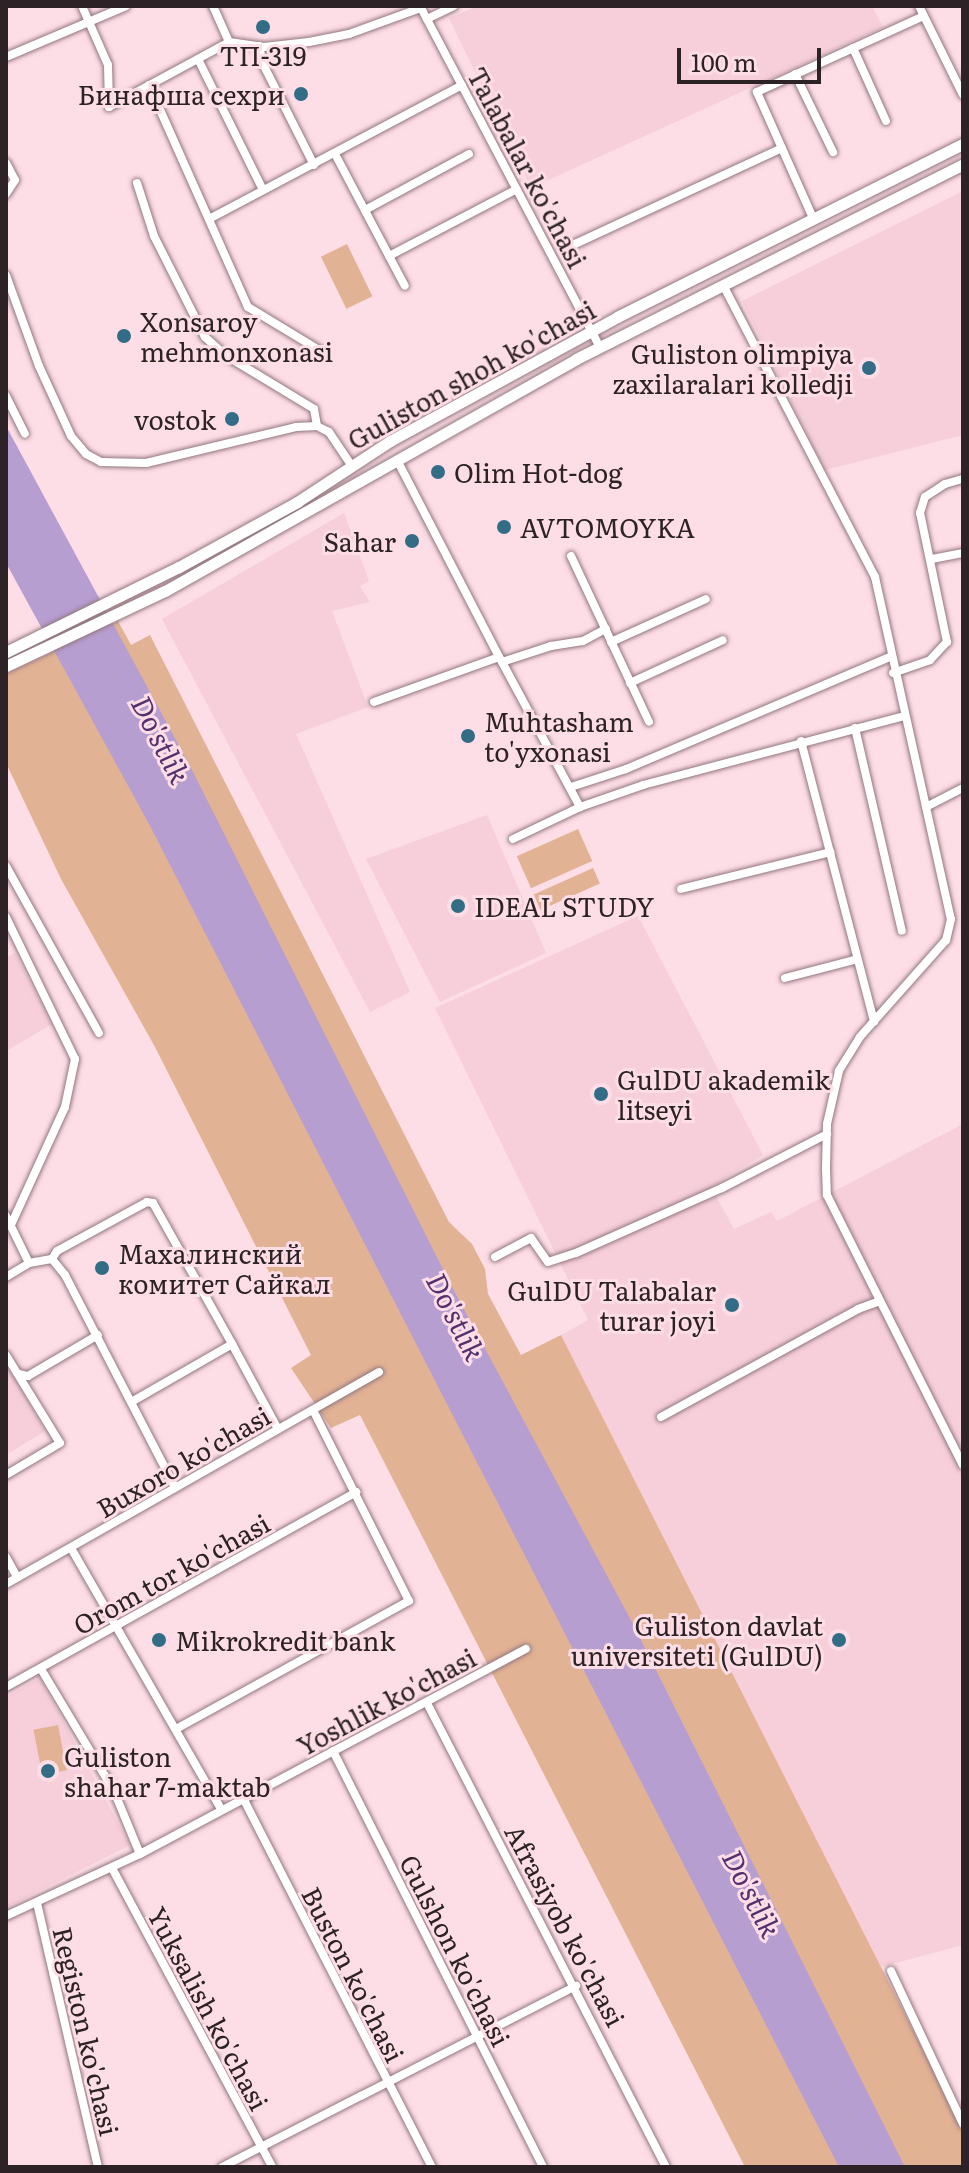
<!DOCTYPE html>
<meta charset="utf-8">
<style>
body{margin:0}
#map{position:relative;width:969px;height:2173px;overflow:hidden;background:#fddde6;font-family:Literata,serif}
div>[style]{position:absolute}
.built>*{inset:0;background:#f6cfda}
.green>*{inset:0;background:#e2b295;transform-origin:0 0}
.water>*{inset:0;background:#b79ed1}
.roads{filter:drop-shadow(0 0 2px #92777e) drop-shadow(0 0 2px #92777e)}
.street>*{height:8px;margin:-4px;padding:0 4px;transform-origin:4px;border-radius:4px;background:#fff}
.secondary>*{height:11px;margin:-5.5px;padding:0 5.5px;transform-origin:5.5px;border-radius:5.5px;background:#fff}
.dots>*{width:22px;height:22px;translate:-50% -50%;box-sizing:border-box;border:4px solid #fddde6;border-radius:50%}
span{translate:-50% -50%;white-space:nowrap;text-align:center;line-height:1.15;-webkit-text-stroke:6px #fddde6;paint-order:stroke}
.poi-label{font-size:26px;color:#2d2225}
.right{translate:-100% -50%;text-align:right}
.left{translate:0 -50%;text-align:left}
.street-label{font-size:26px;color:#2d2225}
.water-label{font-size:28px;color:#52316e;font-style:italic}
.frame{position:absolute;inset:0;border:8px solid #2d2225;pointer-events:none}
.scale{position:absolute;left:677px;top:48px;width:144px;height:36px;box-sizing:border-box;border:4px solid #2d2225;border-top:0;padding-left:10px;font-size:24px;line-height:28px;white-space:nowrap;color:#2d2225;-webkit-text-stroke:6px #fddde6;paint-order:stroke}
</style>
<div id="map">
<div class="built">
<i style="clip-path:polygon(478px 6px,872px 6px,883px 27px,531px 188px,449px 18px)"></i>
<i style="clip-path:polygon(963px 191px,963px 435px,825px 470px,742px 301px)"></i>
<i style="clip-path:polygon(344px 513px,369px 581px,360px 586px,370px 602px,332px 611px,368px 707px,296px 734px,410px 992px,370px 1012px,162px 619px)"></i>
<i style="clip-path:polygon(487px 815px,546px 953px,440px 1002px,366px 859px)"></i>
<i style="clip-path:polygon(638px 916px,763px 1155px,711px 1187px,734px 1229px,771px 1212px,777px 1221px,963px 1124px,963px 1945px,881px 1967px,561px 1335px,588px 1320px,435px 1008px)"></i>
<i style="clip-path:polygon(15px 953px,52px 1024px,6px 1051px,6px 958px)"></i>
<i style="clip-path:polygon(6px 1364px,45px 1431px,6px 1455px)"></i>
<i style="clip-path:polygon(40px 1678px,130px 1845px,6px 1908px,6px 1697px)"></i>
</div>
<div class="green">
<i style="left:347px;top:244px;width:58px;height:29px;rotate:64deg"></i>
<i style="clip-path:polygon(118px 621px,131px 645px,150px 635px,449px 1222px,472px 1244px,485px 1269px,488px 1294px,521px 1355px,561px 1335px,963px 2129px,963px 2167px,745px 2167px,360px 1415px,331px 1428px,291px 1368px,311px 1355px,155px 1047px,61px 879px,6px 763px,6px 674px)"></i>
<i style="left:578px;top:829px;width:35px;height:67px;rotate:66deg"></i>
<i style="left:593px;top:868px;width:17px;height:65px;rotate:66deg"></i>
<i style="left:58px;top:1725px;width:46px;height:25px;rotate:79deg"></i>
</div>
<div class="water">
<i style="clip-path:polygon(6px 426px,189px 764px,452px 1287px,633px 1624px,905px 2167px,839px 2167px,149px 824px,6px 563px)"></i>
</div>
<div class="roads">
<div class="street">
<i style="left:82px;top:6px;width:64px;rotate:66.2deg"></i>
<i style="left:108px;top:65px;width:42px;rotate:88.6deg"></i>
<i style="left:109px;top:107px;width:136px;rotate:-28.4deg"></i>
<i style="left:229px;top:42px;width:35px;rotate:8deg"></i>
<i style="left:264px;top:47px;width:45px;rotate:-6.3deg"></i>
<i style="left:309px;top:42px;width:41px;rotate:-11.3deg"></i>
<i style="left:349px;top:34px;width:77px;rotate:-19.9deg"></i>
<i style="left:213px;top:6px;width:39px;rotate:66deg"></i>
<i style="left:420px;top:6px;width:386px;rotate:62.2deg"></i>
<i style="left:919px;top:6px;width:99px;rotate:63.7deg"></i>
<i style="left:427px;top:19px;width:30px;rotate:-26deg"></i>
<i style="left:259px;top:46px;width:18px;rotate:77deg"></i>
<i style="left:263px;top:64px;width:113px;rotate:63.2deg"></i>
<i style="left:853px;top:48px;width:80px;rotate:65.7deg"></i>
<i style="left:6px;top:57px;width:130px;rotate:-23deg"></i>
<i style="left:198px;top:59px;width:146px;rotate:63.6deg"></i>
<i style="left:795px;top:74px;width:87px;rotate:64deg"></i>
<i style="left:149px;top:85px;width:243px;rotate:66deg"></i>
<i style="left:248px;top:307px;width:89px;rotate:31.2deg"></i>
<i style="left:335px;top:154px;width:149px;rotate:62.1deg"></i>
<i style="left:6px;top:163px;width:19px;rotate:62deg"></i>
<i style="left:15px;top:180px;width:17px;rotate:123deg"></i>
<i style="left:137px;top:183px;width:56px;rotate:72.2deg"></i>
<i style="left:154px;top:236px;width:113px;rotate:63.2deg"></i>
<i style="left:205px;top:337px;width:27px;rotate:42deg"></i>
<i style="left:225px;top:355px;width:104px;rotate:31.2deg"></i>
<i style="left:314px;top:409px;width:17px;rotate:80deg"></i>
<i style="left:365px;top:210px;width:118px;rotate:-28.3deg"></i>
<i style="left:813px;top:218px;width:138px;rotate:-114deg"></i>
<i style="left:757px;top:92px;width:183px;rotate:-24.5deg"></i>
<i style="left:209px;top:219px;width:286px;rotate:-27.9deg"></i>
<i style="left:575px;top:244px;width:228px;rotate:-24.9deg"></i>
<i style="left:389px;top:256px;width:144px;rotate:-27.6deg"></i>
<i style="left:6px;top:275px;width:97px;rotate:70.1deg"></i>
<i style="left:39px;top:366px;width:77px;rotate:65.4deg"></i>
<i style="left:71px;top:436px;width:23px;rotate:50deg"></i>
<i style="left:86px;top:454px;width:17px;rotate:28deg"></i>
<i style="left:101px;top:462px;width:45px;rotate:1.3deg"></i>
<i style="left:146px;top:463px;width:154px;rotate:-13.5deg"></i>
<i style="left:296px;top:427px;width:21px;rotate:-3deg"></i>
<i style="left:317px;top:426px;width:13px;rotate:27deg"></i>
<i style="left:329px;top:432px;width:40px;rotate:56deg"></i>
<i style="left:723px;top:285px;width:329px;rotate:62.5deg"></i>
<i style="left:875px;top:577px;width:350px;rotate:77.5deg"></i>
<i style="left:951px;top:919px;width:22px;rotate:103deg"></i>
<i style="left:946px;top:940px;width:130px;rotate:131.6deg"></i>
<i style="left:860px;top:1037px;width:40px;rotate:122deg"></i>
<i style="left:839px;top:1071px;width:54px;rotate:102.8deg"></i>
<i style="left:827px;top:1124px;width:45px;rotate:91.3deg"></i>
<i style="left:826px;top:1169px;width:26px;rotate:88deg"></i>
<i style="left:827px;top:1195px;width:302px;rotate:63.3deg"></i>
<i style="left:6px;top:396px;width:42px;rotate:63.4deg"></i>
<i style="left:397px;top:460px;width:222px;rotate:62.6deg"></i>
<i style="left:571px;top:556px;width:183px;rotate:64.8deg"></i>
<i style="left:932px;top:559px;width:32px;rotate:-11deg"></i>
<i style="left:611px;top:642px;width:104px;rotate:-24.4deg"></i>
<i style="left:502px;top:662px;width:165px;rotate:61.7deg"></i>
<i style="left:580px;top:807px;width:67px;rotate:-19.2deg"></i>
<i style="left:643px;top:785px;width:270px;rotate:-14.8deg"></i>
<i style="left:893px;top:673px;width:39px;rotate:-19deg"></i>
<i style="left:930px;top:660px;width:25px;rotate:-47deg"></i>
<i style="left:947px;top:642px;width:132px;rotate:-101.8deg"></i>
<i style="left:920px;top:513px;width:17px;rotate:-73deg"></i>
<i style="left:925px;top:497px;width:24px;rotate:-33deg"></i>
<i style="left:945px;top:484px;width:19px;rotate:-16deg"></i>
<i style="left:630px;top:683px;width:102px;rotate:-24.8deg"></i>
<i style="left:374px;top:702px;width:133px;rotate:-19.8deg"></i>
<i style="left:499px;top:657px;width:6px;rotate:59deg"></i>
<i style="left:502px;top:662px;width:52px;rotate:-18.1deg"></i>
<i style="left:551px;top:646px;width:32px;rotate:-9deg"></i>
<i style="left:583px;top:641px;width:26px;rotate:-28deg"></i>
<i style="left:855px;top:728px;width:208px;rotate:77deg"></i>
<i style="left:801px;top:741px;width:290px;rotate:75.4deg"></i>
<i style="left:571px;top:787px;width:58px;rotate:-18.1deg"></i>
<i style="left:626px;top:769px;width:287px;rotate:-23deg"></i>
<i style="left:926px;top:807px;width:42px;rotate:-27.2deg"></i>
<i style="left:513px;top:839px;width:74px;rotate:-25.5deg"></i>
<i style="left:6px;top:866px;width:191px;rotate:60.9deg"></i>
<i style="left:681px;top:889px;width:154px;rotate:-13.9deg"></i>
<i style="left:6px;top:917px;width:158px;rotate:64.1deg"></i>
<i style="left:75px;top:1059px;width:49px;rotate:101.8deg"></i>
<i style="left:65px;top:1107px;width:130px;rotate:114.6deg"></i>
<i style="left:785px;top:978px;width:75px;rotate:-14.6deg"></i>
<i style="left:6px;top:1216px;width:52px;rotate:63.9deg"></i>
<i style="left:29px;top:1263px;width:23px;rotate:-10deg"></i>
<i style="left:52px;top:1259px;width:21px;rotate:51deg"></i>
<i style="left:65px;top:1275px;width:239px;rotate:62.6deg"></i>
<i style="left:495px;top:1257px;width:41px;rotate:-27.8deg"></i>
<i style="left:531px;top:1238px;width:29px;rotate:55deg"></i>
<i style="left:548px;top:1262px;width:29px;rotate:-18deg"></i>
<i style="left:576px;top:1253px;width:160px;rotate:-24deg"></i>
<i style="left:722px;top:1188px;width:118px;rotate:-27.2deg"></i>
<i style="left:52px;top:1259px;width:9px;rotate:-58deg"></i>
<i style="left:57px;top:1251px;width:102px;rotate:-28.6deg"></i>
<i style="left:147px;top:1202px;width:6px;rotate:9deg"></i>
<i style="left:153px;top:1203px;width:162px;rotate:60.7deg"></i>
<i style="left:6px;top:1277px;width:27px;rotate:-31deg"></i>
<i style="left:6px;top:1355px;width:103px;rotate:58.5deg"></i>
<i style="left:60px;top:1443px;width:63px;rotate:149.3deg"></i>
<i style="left:19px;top:1374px;width:9px;rotate:13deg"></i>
<i style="left:28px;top:1376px;width:81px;rotate:-30.4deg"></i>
<i style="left:133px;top:1401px;width:114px;rotate:-29.9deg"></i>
<i style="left:232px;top:1344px;width:97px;rotate:61.6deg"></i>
<i style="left:661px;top:1417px;width:225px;rotate:-28.7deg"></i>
<i style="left:858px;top:1309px;width:23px;rotate:-20deg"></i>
<i style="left:71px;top:1548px;width:301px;rotate:60.1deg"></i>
<i style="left:6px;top:1557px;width:23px;rotate:61deg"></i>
<i style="left:6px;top:1584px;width:429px;rotate:-29.6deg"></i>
<i style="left:41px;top:1669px;width:142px;rotate:59.1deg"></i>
<i style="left:114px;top:1791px;width:68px;rotate:67.6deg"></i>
<i style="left:6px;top:1687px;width:401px;rotate:-29.1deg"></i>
<i style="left:427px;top:1703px;width:522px;rotate:62.75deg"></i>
<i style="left:176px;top:1729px;width:266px;rotate:-28.8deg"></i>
<i style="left:409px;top:1601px;width:214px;rotate:-116.7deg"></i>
<i style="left:333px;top:1751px;width:466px;rotate:63.2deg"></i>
<i style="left:243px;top:1798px;width:415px;rotate:62.9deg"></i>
<i style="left:112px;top:1868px;width:339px;rotate:61.8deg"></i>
<i style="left:37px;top:1903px;width:271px;rotate:77deg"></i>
<i style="left:6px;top:1916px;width:148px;rotate:-24.8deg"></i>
<i style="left:140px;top:1854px;width:437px;rotate:-28deg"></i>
<i style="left:891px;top:1971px;width:169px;rotate:64.8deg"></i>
<i style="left:222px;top:2167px;width:398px;rotate:-27.1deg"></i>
</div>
<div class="secondary">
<i style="left:6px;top:652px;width:193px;rotate:-26.2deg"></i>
<i style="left:179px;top:567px;width:135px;rotate:-28.8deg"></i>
<i style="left:297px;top:502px;width:111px;rotate:-33.3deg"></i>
<i style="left:390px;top:441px;width:259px;rotate:-28.6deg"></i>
<i style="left:617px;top:317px;width:387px;rotate:-26.6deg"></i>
<i style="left:6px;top:666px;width:176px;rotate:-25.3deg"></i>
<i style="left:165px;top:591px;width:472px;rotate:-29.4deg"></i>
<i style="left:576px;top:359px;width:433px;rotate:-26.7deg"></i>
</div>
</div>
<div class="dots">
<i style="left:263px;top:27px;background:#326d85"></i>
<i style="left:301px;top:94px;background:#326d85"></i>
<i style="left:124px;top:336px;background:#326d85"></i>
<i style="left:869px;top:368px;background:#326d85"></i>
<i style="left:232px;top:419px;background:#326d85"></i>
<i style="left:438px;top:472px;background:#326d85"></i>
<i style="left:504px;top:527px;background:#326d85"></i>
<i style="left:412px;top:541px;background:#326d85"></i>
<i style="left:468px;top:736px;background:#326d85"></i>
<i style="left:458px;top:906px;background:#326d85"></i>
<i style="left:601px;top:1094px;background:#326d85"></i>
<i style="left:102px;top:1268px;background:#326d85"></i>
<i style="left:732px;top:1305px;background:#326d85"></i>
<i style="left:159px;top:1640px;background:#326d85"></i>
<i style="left:839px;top:1640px;background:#326d85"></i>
<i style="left:48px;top:1771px;background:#326d85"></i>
</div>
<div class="poi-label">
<span style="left:263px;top:55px">ТП-319</span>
<span class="right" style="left:285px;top:94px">Бинафша сехри</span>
<span class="left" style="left:140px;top:336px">Xonsaroy<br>mehmonxonasi</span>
<span class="right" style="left:853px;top:368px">Guliston olimpiya<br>zaxilaralari kolledji</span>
<span class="right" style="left:216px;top:419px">vostok</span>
<span class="left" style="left:454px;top:472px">Olim Hot-dog</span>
<span class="left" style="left:520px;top:527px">AVTOMOYKA</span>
<span class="right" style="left:396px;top:541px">Sahar</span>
<span class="left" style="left:484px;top:736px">Muhtasham<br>to'yxonasi</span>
<span class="left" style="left:474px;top:906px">IDEAL STUDY</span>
<span class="left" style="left:617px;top:1094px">GulDU akademik<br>litseyi</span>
<span class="left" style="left:118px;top:1268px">Махалинский<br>комитет Сайкал</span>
<span class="right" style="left:716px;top:1305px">GulDU Talabalar<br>turar joyi</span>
<span class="right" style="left:823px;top:1640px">Guliston davlat<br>universiteti (GulDU)</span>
<span class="left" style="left:175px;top:1640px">Mikrokredit bank</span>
<span class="left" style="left:64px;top:1771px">Guliston<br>shahar 7-maktab</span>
</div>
<div class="street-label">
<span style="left:528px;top:167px;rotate:62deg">Talabalar ko'chasi</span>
<span style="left:471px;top:374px;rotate:-29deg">Guliston shoh ko'chasi</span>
<span style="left:183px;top:1461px;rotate:-30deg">Buxoro ko'chasi</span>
<span style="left:171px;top:1573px;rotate:-29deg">Orom tor ko'chasi</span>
<span style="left:386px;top:1701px;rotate:-28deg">Yoshlik ko'chasi</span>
<span style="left:566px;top:1925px;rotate:62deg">Afrasiyob ko'chasi</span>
<span style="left:456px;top:1950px;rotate:63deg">Gulshon ko'chasi</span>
<span style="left:354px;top:1974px;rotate:63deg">Buston ko'chasi</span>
<span style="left:209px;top:2008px;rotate:62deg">Yuksalish ko'chasi</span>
<span style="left:87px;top:2031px;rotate:77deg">Registon ko'chasi</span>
</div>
<div class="water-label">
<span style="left:162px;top:739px;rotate:63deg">Do'stlik</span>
<span style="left:457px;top:1316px;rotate:63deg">Do'stlik</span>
<span style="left:753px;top:1893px;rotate:63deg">Do'stlik</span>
</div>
<div class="frame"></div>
<div class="scale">100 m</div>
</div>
